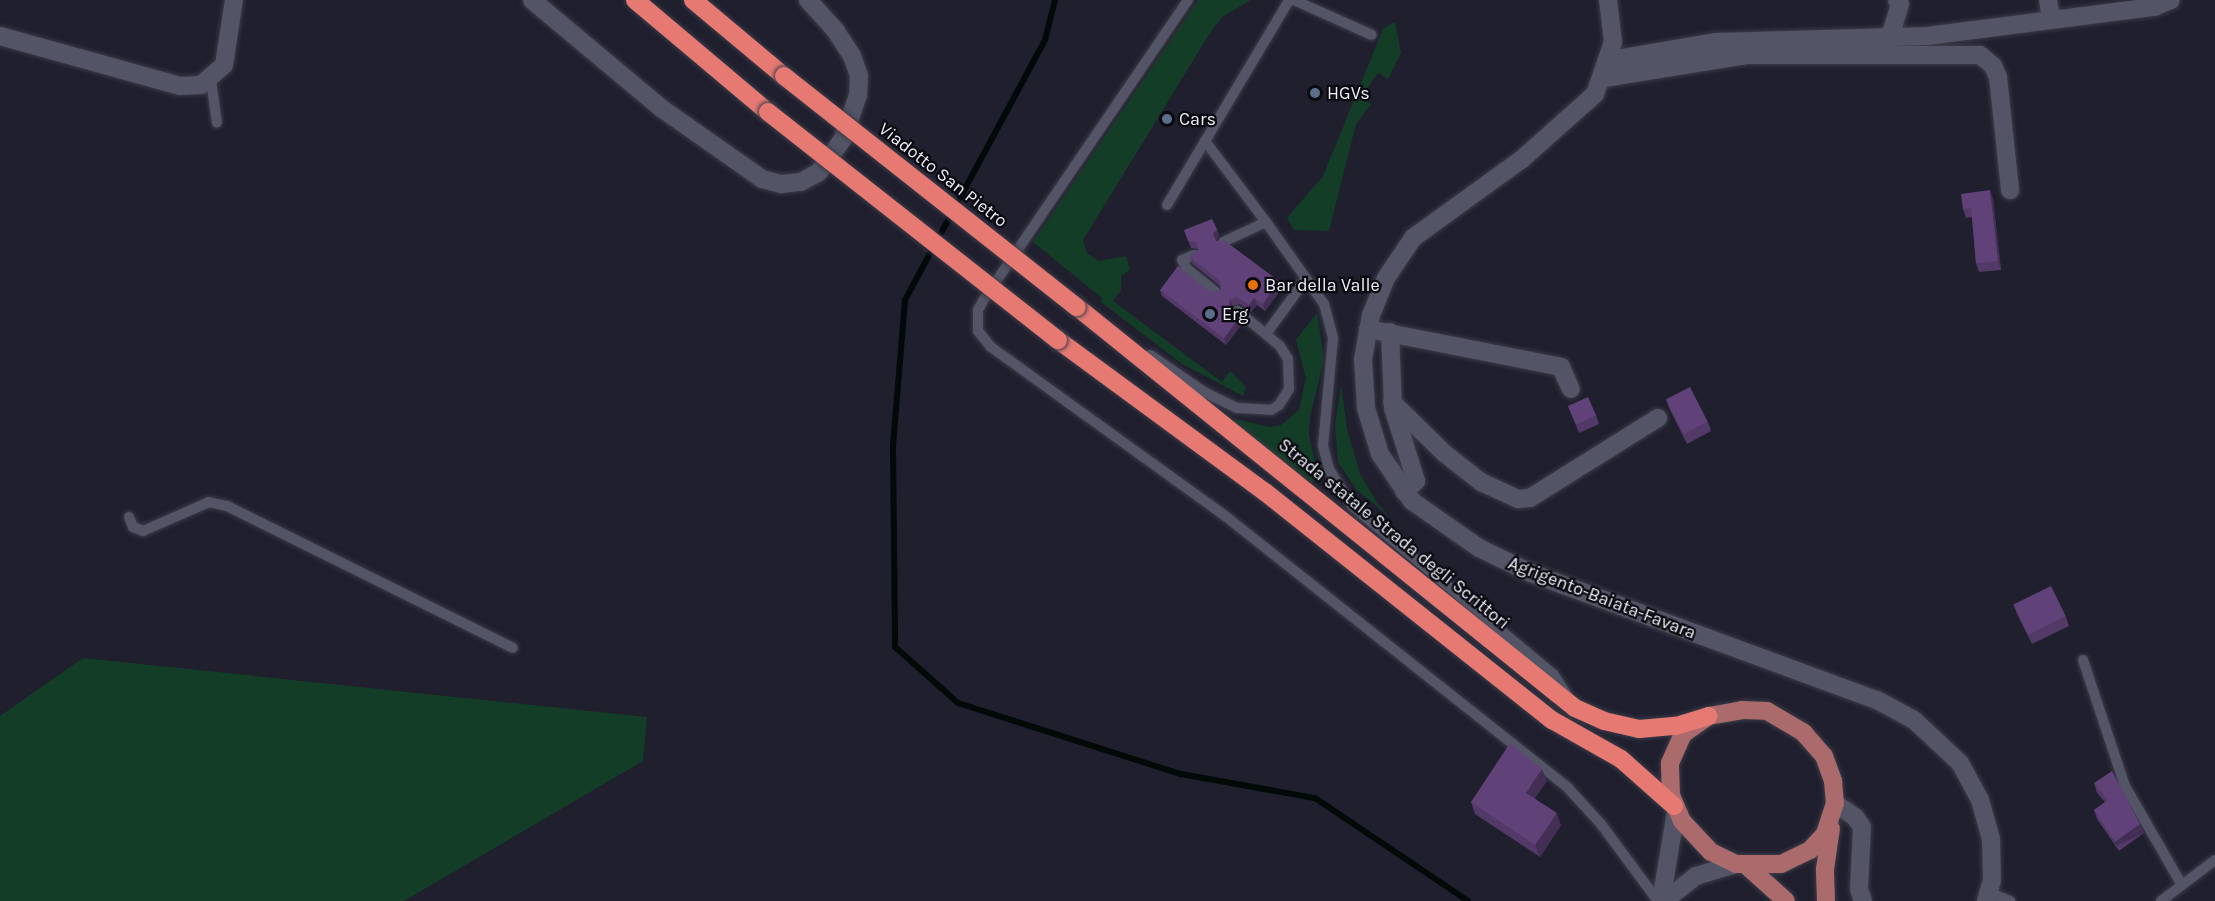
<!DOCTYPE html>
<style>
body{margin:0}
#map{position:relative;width:2215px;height:901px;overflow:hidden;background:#1f1f2e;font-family:Karla,sans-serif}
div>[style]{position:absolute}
.green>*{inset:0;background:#143d28}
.stream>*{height:6px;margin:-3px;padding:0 3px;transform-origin:3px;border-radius:3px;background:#010909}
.roads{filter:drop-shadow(0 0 2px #3b3b48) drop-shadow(0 0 2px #3b3b48)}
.lane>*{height:10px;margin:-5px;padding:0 5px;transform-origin:5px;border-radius:5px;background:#535465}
.street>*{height:18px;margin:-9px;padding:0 9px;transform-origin:9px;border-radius:9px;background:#535465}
.secondary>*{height:18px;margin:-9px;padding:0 9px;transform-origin:9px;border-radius:9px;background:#535465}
.primary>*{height:18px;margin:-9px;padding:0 9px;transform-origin:9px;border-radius:9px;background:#ab6b6d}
.highway>*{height:18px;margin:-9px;padding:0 9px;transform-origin:9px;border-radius:9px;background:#e67a73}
.bridges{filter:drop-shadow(0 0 2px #3b3b48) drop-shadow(0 0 2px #3b3b48)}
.highway-bridge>*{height:18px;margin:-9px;padding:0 9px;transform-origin:9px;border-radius:9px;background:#e67a73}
.wall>*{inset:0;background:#533967}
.shaded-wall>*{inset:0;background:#432e54;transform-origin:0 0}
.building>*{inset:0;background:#604278;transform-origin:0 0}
.dots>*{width:16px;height:16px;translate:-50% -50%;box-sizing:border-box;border:3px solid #0a0a10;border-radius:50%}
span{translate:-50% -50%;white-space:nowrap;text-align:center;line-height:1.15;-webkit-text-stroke:4.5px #0a0a10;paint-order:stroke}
.poi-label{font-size:18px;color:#edeef8}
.left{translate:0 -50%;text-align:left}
.street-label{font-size:18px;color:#edeef8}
</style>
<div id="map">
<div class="green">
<i style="clip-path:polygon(1198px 0,1251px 0,1222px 17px,1210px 33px,1083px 240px,1087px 253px,1098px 261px,1126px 256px,1130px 270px,1121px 276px,1121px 290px,1113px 301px,1222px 382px,1230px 371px,1246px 387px,1243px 396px,1182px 364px,1101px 302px,1102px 298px,1033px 242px)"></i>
<i style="clip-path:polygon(1395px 22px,1401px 53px,1388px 79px,1378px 73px,1361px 97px,1371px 104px,1356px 124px,1329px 231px,1294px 230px,1287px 218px,1323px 176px,1383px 29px)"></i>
<i style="clip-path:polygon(1317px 313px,1324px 359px,1310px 417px,1309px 434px,1318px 476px,1312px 483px,1232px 423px,1235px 419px,1270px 427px,1281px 425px,1299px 410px,1306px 378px,1296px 340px)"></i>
<i style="clip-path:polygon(1341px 385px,1347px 429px,1360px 474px,1377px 503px,1392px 519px,1356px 489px,1338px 462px,1335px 425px)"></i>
<i style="clip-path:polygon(83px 658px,647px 717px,643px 761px,404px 901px,0 901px,0 716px)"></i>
</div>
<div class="stream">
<i style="left:1055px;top:0;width:41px;rotate:104deg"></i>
<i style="left:1045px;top:40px;width:295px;rotate:118.3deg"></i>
<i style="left:905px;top:300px;width:147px;rotate:94.7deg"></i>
<i style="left:893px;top:447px;width:200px;rotate:89.4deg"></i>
<i style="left:895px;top:647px;width:84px;rotate:41.6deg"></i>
<i style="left:958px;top:703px;width:234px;rotate:17.7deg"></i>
<i style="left:1181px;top:774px;width:136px;rotate:10.2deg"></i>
<i style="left:1315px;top:798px;width:184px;rotate:33.9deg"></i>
</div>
<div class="roads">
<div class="lane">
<i style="left:1188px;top:0;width:364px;rotate:124.3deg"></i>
<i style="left:983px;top:301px;width:10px;rotate:119deg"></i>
<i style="left:978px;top:310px;width:21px;rotate:90deg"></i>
<i style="left:978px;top:331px;width:21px;rotate:51deg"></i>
<i style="left:991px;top:347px;width:287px;rotate:35.8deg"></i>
<i style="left:1224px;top:515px;width:439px;rotate:38.4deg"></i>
<i style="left:1568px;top:788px;width:49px;rotate:47.5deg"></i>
<i style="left:1601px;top:824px;width:96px;rotate:53.5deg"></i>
<i style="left:1294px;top:0;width:85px;rotate:24.2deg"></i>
<i style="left:211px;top:80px;width:43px;rotate:82.1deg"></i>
<i style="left:1205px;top:141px;width:101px;rotate:53deg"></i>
<i style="left:1167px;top:205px;width:239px;rotate:-59.2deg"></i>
<i style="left:1223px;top:242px;width:47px;rotate:-24.9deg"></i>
<i style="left:1266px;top:222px;width:100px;rotate:54.7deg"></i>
<i style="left:1324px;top:304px;width:35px;rotate:75deg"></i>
<i style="left:1333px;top:338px;width:108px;rotate:95.3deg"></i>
<i style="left:1323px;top:446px;width:24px;rotate:75deg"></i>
<i style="left:1329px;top:469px;width:44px;rotate:58.1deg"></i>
<i style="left:1352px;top:506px;width:263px;rotate:39.9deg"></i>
<i style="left:1554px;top:675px;width:24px;rotate:57deg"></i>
<i style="left:1194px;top:255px;width:13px;rotate:157deg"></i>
<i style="left:1182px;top:260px;width:9px;rotate:63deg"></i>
<i style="left:1186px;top:268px;width:40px;rotate:39deg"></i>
<i style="left:1266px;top:334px;width:68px;rotate:-54deg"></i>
<i style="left:1150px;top:355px;width:65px;rotate:34.4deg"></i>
<i style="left:1204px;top:392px;width:37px;rotate:26deg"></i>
<i style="left:1237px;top:408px;width:34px;rotate:3deg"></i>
<i style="left:1271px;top:410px;width:9px;rotate:-32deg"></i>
<i style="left:1279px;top:405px;width:19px;rotate:-58deg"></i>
<i style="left:1289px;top:389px;width:30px;rotate:-92deg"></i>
<i style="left:1288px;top:359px;width:15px;rotate:-122deg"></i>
<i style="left:1280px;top:346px;width:55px;rotate:-140.2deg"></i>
<i style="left:129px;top:517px;width:11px;rotate:68deg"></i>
<i style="left:133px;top:527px;width:11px;rotate:22deg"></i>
<i style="left:143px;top:531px;width:72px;rotate:-23.7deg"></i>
<i style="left:209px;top:502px;width:18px;rotate:13deg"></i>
<i style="left:227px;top:506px;width:319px;rotate:26.4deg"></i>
<i style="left:2083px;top:660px;width:133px;rotate:71.6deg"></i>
<i style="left:2125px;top:786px;width:114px;rotate:60.1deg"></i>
<i style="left:1990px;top:893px;width:22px;rotate:22deg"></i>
<i style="left:2161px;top:901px;width:68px;rotate:-37.2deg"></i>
</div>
<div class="street">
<i style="left:532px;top:0;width:168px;rotate:39.9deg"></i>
<i style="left:661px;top:108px;width:123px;rotate:35.1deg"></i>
<i style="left:762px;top:179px;width:20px;rotate:15deg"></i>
<i style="left:781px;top:184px;width:20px;rotate:-6deg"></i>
<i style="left:801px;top:182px;width:21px;rotate:-29deg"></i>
<i style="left:819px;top:172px;width:41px;rotate:-54deg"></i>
<i style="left:843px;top:139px;width:46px;rotate:-71.2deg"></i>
<i style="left:858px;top:95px;width:19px;rotate:-87deg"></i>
<i style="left:859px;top:76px;width:21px;rotate:-109deg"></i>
<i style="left:852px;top:56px;width:30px;rotate:-123deg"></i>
<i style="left:836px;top:31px;width:42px;rotate:-132.1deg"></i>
<i style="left:2048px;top:0;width:20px;rotate:81deg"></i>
<i style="left:0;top:36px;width:187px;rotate:15.5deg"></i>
<i style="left:180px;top:86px;width:21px;rotate:-3deg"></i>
<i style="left:201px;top:85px;width:30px;rotate:-41deg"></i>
<i style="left:224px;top:65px;width:66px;rotate:-81.3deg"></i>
<i style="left:1890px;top:37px;width:34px;rotate:-73deg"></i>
<i style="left:1900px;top:4px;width:5px;rotate:-127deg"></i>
<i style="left:1610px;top:60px;width:108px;rotate:-9.6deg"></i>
<i style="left:1716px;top:42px;width:211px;rotate:-1.6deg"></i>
<i style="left:1927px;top:36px;width:229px;rotate:-7.3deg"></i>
<i style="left:2154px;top:7px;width:18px;rotate:-22deg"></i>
<i style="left:1604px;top:78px;width:146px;rotate:-9.1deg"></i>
<i style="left:1748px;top:55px;width:232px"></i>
<i style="left:1980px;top:55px;width:17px;rotate:40deg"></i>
<i style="left:1993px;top:66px;width:12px;rotate:66deg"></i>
<i style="left:1998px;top:77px;width:114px;rotate:83.9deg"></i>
<i style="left:1368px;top:329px;width:197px;rotate:11.1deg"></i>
<i style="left:1561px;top:367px;width:24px;rotate:66deg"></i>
<i style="left:1390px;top:332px;width:76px;rotate:87.7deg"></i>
<i style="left:1393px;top:408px;width:77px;rotate:72.5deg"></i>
<i style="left:1416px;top:481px;width:16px;rotate:137deg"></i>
<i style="left:1392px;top:402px;width:73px;rotate:44.4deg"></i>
<i style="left:1444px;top:453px;width:47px;rotate:38.1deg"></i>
<i style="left:1481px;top:482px;width:41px;rotate:24.7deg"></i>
<i style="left:1518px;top:499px;width:12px;rotate:-5deg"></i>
<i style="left:1530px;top:498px;width:151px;rotate:-32deg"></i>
<i style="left:1835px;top:803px;width:24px;rotate:35deg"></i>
<i style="left:1855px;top:817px;width:12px;rotate:55deg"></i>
<i style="left:1862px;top:827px;width:62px;rotate:92.8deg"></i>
<i style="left:1859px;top:889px;width:13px;rotate:72deg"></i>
</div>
<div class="secondary">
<i style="left:1608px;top:0;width:42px;rotate:83.2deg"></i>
<i style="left:1613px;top:42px;width:55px;rotate:109.1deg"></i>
<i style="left:1595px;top:94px;width:98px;rotate:138.3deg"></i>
<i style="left:1522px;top:159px;width:135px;rotate:144.1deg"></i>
<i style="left:1413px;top:238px;width:48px;rotate:124deg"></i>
<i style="left:1386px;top:278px;width:40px;rotate:112deg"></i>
<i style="left:1371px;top:315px;width:45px;rotate:100.3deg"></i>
<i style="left:1363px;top:359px;width:49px;rotate:86.5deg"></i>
<i style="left:1366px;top:408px;width:48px;rotate:73.1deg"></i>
<i style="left:1380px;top:454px;width:57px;rotate:55.8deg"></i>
<i style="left:1412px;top:501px;width:82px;rotate:35deg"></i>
<i style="left:1479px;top:548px;width:58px;rotate:25.7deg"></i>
<i style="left:1531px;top:573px;width:369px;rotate:20.2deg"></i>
<i style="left:1877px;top:700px;width:42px;rotate:28.4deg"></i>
<i style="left:1914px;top:720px;width:63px;rotate:43.1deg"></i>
<i style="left:1960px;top:763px;width:42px;rotate:61.6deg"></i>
<i style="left:1980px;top:800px;width:41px;rotate:74.2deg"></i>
<i style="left:1991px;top:839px;width:41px;rotate:88.6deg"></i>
<i style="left:1992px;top:880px;width:22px;rotate:106deg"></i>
<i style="left:1661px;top:901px;width:91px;rotate:-80.5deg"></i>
<i style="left:1664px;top:901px;width:41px;rotate:-38deg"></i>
<i style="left:1696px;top:876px;width:42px;rotate:-16.7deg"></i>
</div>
<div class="primary">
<i style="left:1742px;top:710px;width:25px;rotate:2deg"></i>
<i style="left:1767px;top:711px;width:42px;rotate:30.3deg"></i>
<i style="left:1803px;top:732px;width:32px;rotate:49deg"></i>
<i style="left:1824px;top:756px;width:27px;rotate:70deg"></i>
<i style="left:1833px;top:781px;width:22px;rotate:85deg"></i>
<i style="left:1835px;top:803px;width:33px;rotate:108deg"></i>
<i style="left:1825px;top:834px;width:22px;rotate:133deg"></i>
<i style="left:1810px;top:850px;width:32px;rotate:154deg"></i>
<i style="left:1781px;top:864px;width:45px;rotate:180deg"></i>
<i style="left:1736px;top:864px;width:28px;rotate:-154deg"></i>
<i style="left:1711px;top:852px;width:42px;rotate:-133.1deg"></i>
<i style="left:1682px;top:821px;width:28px;rotate:-113deg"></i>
<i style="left:1671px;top:795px;width:32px;rotate:-92deg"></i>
<i style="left:1670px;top:763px;width:32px;rotate:-66deg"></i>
<i style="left:1683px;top:734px;width:32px;rotate:-35deg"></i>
<i style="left:1709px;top:716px;width:34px;rotate:-10deg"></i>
<i style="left:1747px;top:866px;width:52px;rotate:41.9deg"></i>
<i style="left:1826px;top:901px;width:32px;rotate:-92deg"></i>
<i style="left:1825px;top:869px;width:41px;rotate:-81.7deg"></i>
</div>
<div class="highway">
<i style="left:635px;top:0;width:174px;rotate:40.1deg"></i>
<i style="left:693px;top:0;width:119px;rotate:39.9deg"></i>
<i style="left:1077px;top:307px;width:639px;rotate:38.84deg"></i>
<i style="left:1575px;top:708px;width:32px;rotate:24deg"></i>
<i style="left:1604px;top:721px;width:36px;rotate:13deg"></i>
<i style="left:1639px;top:729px;width:37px;rotate:-5deg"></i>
<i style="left:1676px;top:726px;width:34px;rotate:-17deg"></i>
<i style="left:1058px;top:340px;width:257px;rotate:36.3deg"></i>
<i style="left:1265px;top:492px;width:367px;rotate:38.5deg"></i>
<i style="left:1552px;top:720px;width:79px;rotate:29.5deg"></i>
<i style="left:1621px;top:759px;width:71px;rotate:41.6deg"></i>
</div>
</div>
<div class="bridges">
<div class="highway-bridge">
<i style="left:784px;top:76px;width:373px;rotate:38.3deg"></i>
<i style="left:768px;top:112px;width:369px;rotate:38.2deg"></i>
</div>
</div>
<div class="wall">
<i style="clip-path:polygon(1993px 199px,2001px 270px,1979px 272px,1976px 263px,1972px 217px,1966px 218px,1963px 209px)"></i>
<i style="clip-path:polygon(1217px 229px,1219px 235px,1216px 241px,1282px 288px,1265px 311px,1257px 305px,1251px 312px,1240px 304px,1233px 306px,1232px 310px,1240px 317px,1242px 324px,1226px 345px,1162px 296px,1160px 290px,1210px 292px,1221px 290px,1220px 286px,1193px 264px,1190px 257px,1198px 249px,1191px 248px,1184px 230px)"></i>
<i style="clip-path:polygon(1666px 399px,1708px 422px,1711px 431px,1687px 444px,1669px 408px)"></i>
<i style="clip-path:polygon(1568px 406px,1596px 415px,1599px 424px,1579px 433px)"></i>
<i style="clip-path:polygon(2014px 605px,2066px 617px,2069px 626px,2032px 644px,2017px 614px)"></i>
<i style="clip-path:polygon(1547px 781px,1534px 798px,1561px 825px,1540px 857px,1475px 814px,1471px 802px)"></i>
<i style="clip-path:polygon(2094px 783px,2140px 824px,2144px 833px,2119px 851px,2097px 819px,2094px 810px,2105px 802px,2097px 793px)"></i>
</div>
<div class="shaded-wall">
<i style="clip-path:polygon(1990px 190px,1993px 199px,2001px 270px,1998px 261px)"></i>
<i style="clip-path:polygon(1217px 229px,1219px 235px,1216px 241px,1213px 234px)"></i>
<i style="clip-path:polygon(1279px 281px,1282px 288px,1265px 311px,1263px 304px)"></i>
<i style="clip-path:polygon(1254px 298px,1257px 305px,1251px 312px,1249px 305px)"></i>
<i style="clip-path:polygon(1230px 299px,1233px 306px,1231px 314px,1229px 307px)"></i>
<i style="clip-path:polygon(1240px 317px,1242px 324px,1226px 345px,1224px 338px)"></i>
<i style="clip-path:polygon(1542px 769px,1547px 781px,1530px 805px,1526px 793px)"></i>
<i style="clip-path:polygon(1557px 813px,1561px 825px,1540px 857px,1535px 845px)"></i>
<i style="left:2140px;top:824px;width:10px;height:31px;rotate:66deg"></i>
</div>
<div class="building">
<i style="clip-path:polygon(1990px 190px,1998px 261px,1976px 263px,1971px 208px,1963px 209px,1961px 194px)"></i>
<i style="clip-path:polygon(1212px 219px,1217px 229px,1213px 234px,1216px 241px,1225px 241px,1279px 281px,1263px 304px,1254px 298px,1249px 305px,1237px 297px,1230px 299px,1229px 307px,1240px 317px,1224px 338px,1160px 290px,1178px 266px,1210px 292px,1221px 290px,1220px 281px,1190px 257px,1199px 249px,1196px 242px,1188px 241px,1184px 230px)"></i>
<i style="left:1690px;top:387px;width:39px;height:27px;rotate:63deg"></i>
<i style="left:1588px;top:397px;width:20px;height:22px;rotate:66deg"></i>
<i style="left:2051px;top:586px;width:34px;height:42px;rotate:64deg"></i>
<i style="clip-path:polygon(1510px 743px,1542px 769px,1526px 793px,1557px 813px,1535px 845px,1471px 802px)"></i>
<i style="clip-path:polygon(2112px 771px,2140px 824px,2115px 842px,2094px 810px,2108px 800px,2094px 783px)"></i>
</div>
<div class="dots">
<i style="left:1315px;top:93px;background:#5c6f8a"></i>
<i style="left:1167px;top:119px;background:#5c6f8a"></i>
<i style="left:1253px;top:285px;background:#e8710a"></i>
<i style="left:1210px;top:314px;background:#5c6f8a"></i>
</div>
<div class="poi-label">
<span class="left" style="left:1327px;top:93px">HGVs</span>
<span class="left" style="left:1179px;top:119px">Cars</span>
<span class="left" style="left:1265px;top:285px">Bar della Valle</span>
<span class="left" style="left:1222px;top:314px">Erg</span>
</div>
<div class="street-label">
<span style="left:943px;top:175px;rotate:38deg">Viadotto San Pietro</span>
<span style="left:1394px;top:534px;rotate:39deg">Strada statale Strada degli Scrittori</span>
<span style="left:1602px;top:598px;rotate:21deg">Agrigento-Baiata-Favara</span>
</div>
</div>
